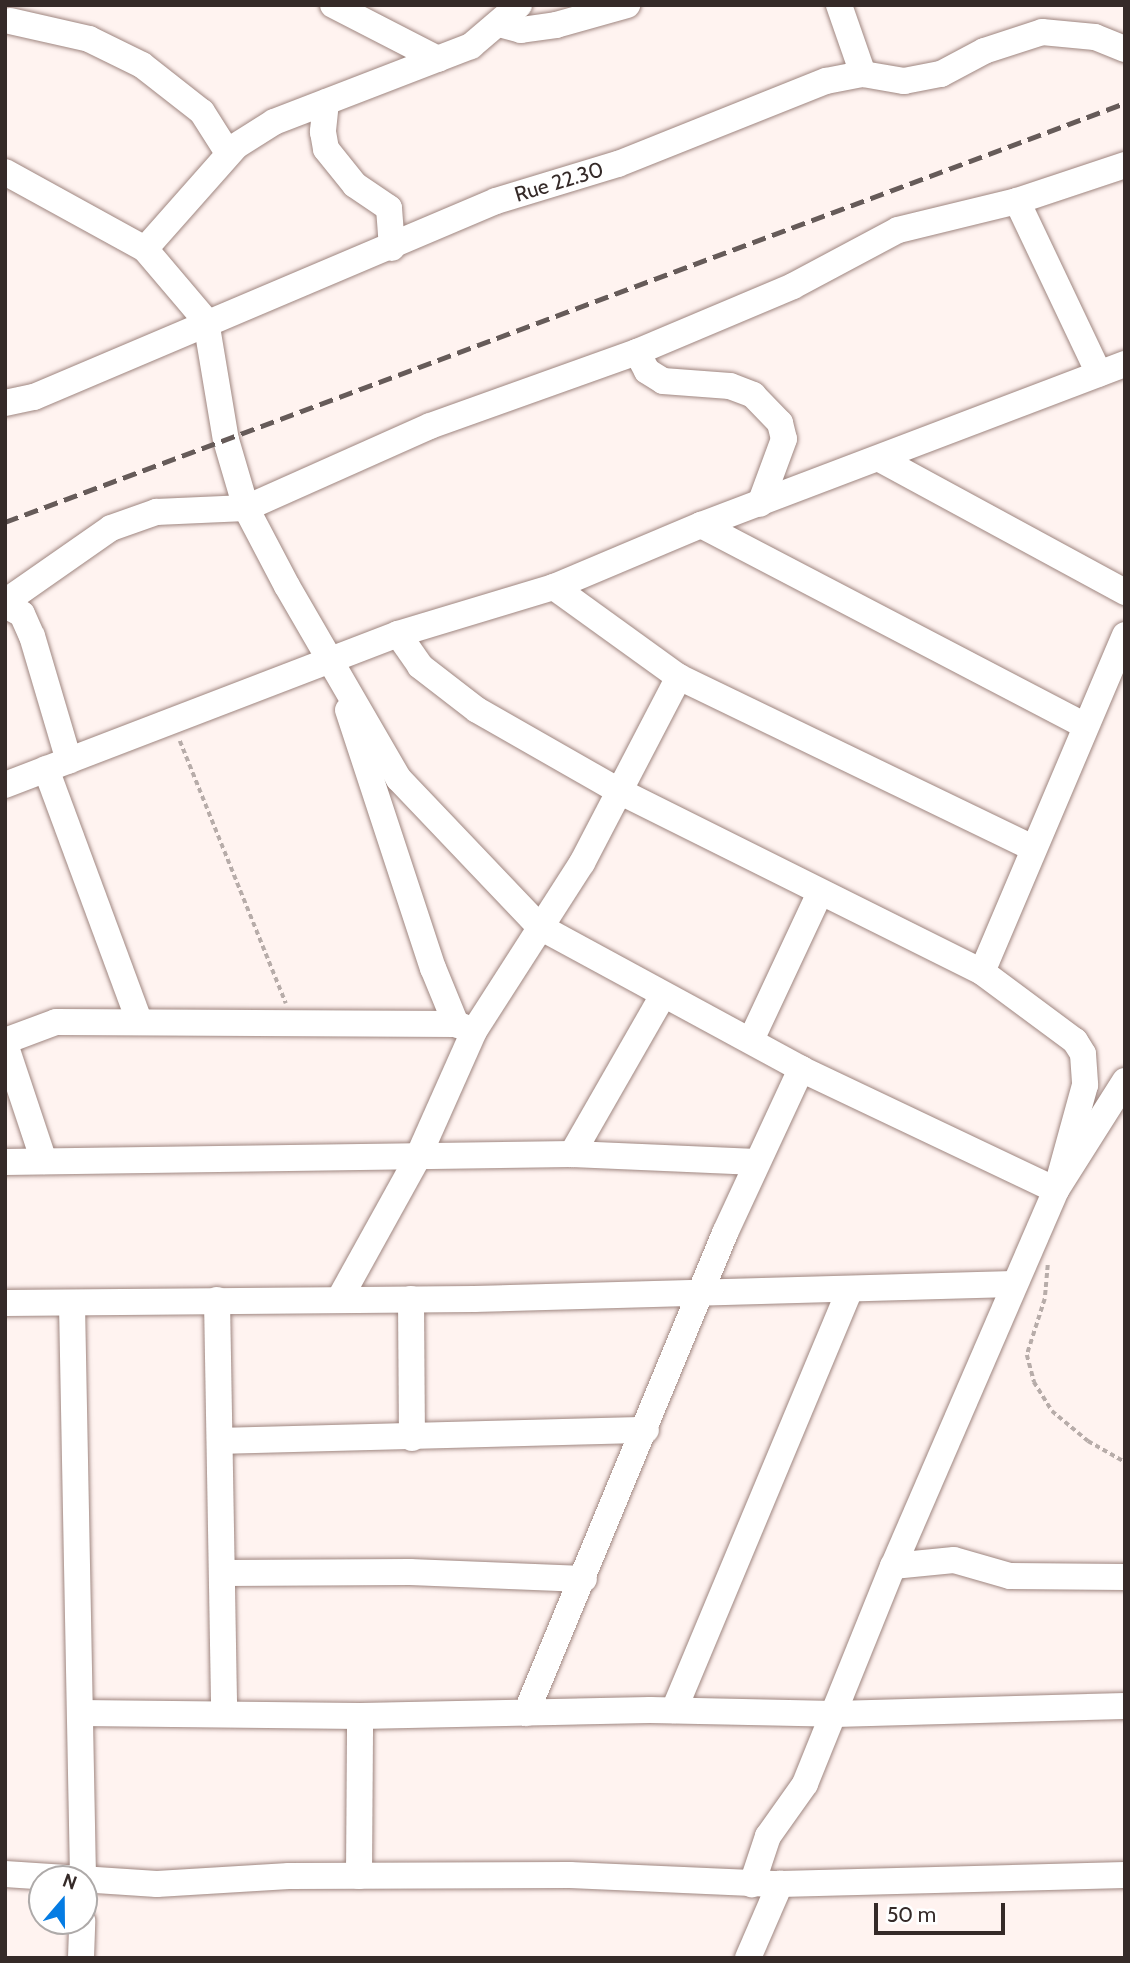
<!DOCTYPE html>
<style>
body{margin:0}
#map{position:relative;width:1130px;height:1963px;overflow:hidden;background:#fff3f0;font-family:Cabin,sans-serif}
div>[style]{position:absolute}
.path>*{height:3.5px;margin-top:-1.75px;transform-origin:0;background:repeating-linear-gradient(90deg,#b7aca9 0 5px,transparent 0 8.5px)}
.roads{filter:drop-shadow(0 0 2px #9f8680) drop-shadow(0 0 2px #9f8680)}
.minor>*{height:26px;margin:-13px;padding:0 13px;transform-origin:13px;border-radius:13px;background:#fff}
.rail>*{height:5px;margin-top:-2.5px;transform-origin:0;background:repeating-linear-gradient(90deg,#665b59 0 14px,transparent 0 21px)}
span{translate:-50% -50%;white-space:nowrap;text-align:center;line-height:1.15;-webkit-text-stroke:5px #fff;paint-order:stroke}
.street-label{font-size:21px;color:#352a28}
.frame{position:absolute;inset:0;border:7px solid #352a28;pointer-events:none}
.north{position:absolute;left:28px;top:1865px;width:70px;height:70px;box-sizing:border-box;background:#fff;border:2px solid #aeaaa9;border-radius:50%;rotate:20deg;font-size:19px;font-weight:700;line-height:28px;text-align:center;color:#352a28}
.north::after{content:'';display:block;margin:auto;width:24px;height:32px;background:#057ce3;clip-path:polygon(50% 0,100% 100%,50% 72%,0 100%)}
.scale{position:absolute;left:874px;top:1903px;width:131px;height:32px;box-sizing:border-box;border:4px solid #352a28;border-top:0;padding-left:9px;font-size:21px;line-height:24px;white-space:nowrap;color:#352a28;-webkit-text-stroke:5px #fff;paint-order:stroke}
</style>
<div id="map">
<div class="path">
<i style="left:180px;top:741px;width:283px;rotate:68deg"></i>
<i style="left:1048px;top:1265px;width:34px;rotate:95deg"></i>
<i style="left:1045px;top:1299px;width:59px;rotate:107.8deg"></i>
<i style="left:1027px;top:1355px;width:28px;rotate:75deg"></i>
<i style="left:1034px;top:1382px;width:34px;rotate:58deg"></i>
<i style="left:1052px;top:1411px;width:47px;rotate:39.8deg"></i>
<i style="left:1088px;top:1441px;width:43px;rotate:29.6deg"></i>
</div>
<div class="roads">
<div class="minor">
<i style="left:333px;top:5px;width:118px;rotate:27.2deg"></i>
<i style="left:839px;top:5px;width:73px;rotate:70.8deg"></i>
<i style="left:10px;top:21px;width:81px;rotate:12.8deg"></i>
<i style="left:89px;top:39px;width:59px;rotate:26.1deg"></i>
<i style="left:142px;top:65px;width:76px;rotate:38.1deg"></i>
<i style="left:202px;top:112px;width:49px;rotate:57.6deg"></i>
<i style="left:499px;top:24px;width:23px;rotate:15deg"></i>
<i style="left:521px;top:30px;width:35px;rotate:-8deg"></i>
<i style="left:556px;top:25px;width:74px;rotate:-15.7deg"></i>
<i style="left:326px;top:102px;width:30px;rotate:96deg"></i>
<i style="left:323px;top:132px;width:17px;rotate:80deg"></i>
<i style="left:326px;top:149px;width:46px;rotate:51.1deg"></i>
<i style="left:355px;top:185px;width:41px;rotate:34.1deg"></i>
<i style="left:389px;top:208px;width:40px;rotate:85.7deg"></i>
<i style="left:5px;top:172px;width:160px;rotate:28.8deg"></i>
<i style="left:145px;top:249px;width:94px;rotate:49.7deg"></i>
<i style="left:206px;top:321px;width:121px;rotate:80.5deg"></i>
<i style="left:226px;top:440px;width:71px;rotate:73.6deg"></i>
<i style="left:246px;top:508px;width:88px;rotate:62.3deg"></i>
<i style="left:287px;top:586px;width:223px;rotate:59.9deg"></i>
<i style="left:399px;top:779px;width:204px;rotate:46.4deg"></i>
<i style="left:540px;top:927px;width:297px;rotate:28.5deg"></i>
<i style="left:801px;top:1069px;width:282px;rotate:25.4deg"></i>
<i style="left:1056px;top:1190px;width:129px;rotate:-57.7deg"></i>
<i style="left:1017px;top:201px;width:191px;rotate:64.6deg"></i>
<i style="left:145px;top:249px;width:137px;rotate:-48.5deg"></i>
<i style="left:236px;top:146px;width:45px;rotate:-32.3deg"></i>
<i style="left:274px;top:122px;width:211px;rotate:-21.1deg"></i>
<i style="left:471px;top:46px;width:63px;rotate:-40.5deg"></i>
<i style="left:637px;top:352px;width:21px;rotate:62deg"></i>
<i style="left:647px;top:371px;width:19px;rotate:32deg"></i>
<i style="left:663px;top:381px;width:67px;rotate:4.3deg"></i>
<i style="left:730px;top:386px;width:25px;rotate:21deg"></i>
<i style="left:753px;top:395px;width:39px;rotate:46deg"></i>
<i style="left:780px;top:423px;width:16px;rotate:76deg"></i>
<i style="left:784px;top:439px;width:69px;rotate:110.3deg"></i>
<i style="left:5px;top:403px;width:30px;rotate:-12deg"></i>
<i style="left:34px;top:397px;width:502px;rotate:-22.99deg"></i>
<i style="left:496px;top:201px;width:127px;rotate:-16.9deg"></i>
<i style="left:618px;top:164px;width:224px;rotate:-21.8deg"></i>
<i style="left:826px;top:81px;width:38px;rotate:-11deg"></i>
<i style="left:863px;top:74px;width:42px;rotate:9.7deg"></i>
<i style="left:904px;top:81px;width:38px;rotate:-11deg"></i>
<i style="left:941px;top:74px;width:49px;rotate:-28.1deg"></i>
<i style="left:984px;top:51px;width:61px;rotate:-18.1deg"></i>
<i style="left:1042px;top:32px;width:53px;rotate:5.4deg"></i>
<i style="left:1095px;top:37px;width:32px;rotate:22deg"></i>
<i style="left:880px;top:459px;width:279px;rotate:28.5deg"></i>
<i style="left:701px;top:525px;width:434px;rotate:27.6deg"></i>
<i style="left:554px;top:587px;width:154px;rotate:35.8deg"></i>
<i style="left:679px;top:677px;width:392px;rotate:25.8deg"></i>
<i style="left:5px;top:602px;width:129px;rotate:-34.9deg"></i>
<i style="left:111px;top:528px;width:48px;rotate:-19.6deg"></i>
<i style="left:156px;top:512px;width:90px;rotate:-2.5deg"></i>
<i style="left:246px;top:508px;width:201px;rotate:-24deg"></i>
<i style="left:430px;top:426px;width:220px;rotate:-19.7deg"></i>
<i style="left:637px;top:352px;width:169px;rotate:-22.9deg"></i>
<i style="left:793px;top:286px;width:119px;rotate:-28.1deg"></i>
<i style="left:898px;top:230px;width:122px;rotate:-13.7deg"></i>
<i style="left:1017px;top:201px;width:114px;rotate:-18.4deg"></i>
<i style="left:5px;top:605px;width:19px;rotate:28deg"></i>
<i style="left:22px;top:614px;width:24px;rotate:66deg"></i>
<i style="left:32px;top:636px;width:130px;rotate:73.5deg"></i>
<i style="left:398px;top:634px;width:39px;rotate:55deg"></i>
<i style="left:420px;top:666px;width:72px;rotate:37.7deg"></i>
<i style="left:477px;top:710px;width:163px;rotate:29.7deg"></i>
<i style="left:619px;top:791px;width:406px;rotate:26.5deg"></i>
<i style="left:982px;top:972px;width:116px;rotate:36.6deg"></i>
<i style="left:1075px;top:1041px;width:15px;rotate:58deg"></i>
<i style="left:1083px;top:1054px;width:31px;rotate:86deg"></i>
<i style="left:1085px;top:1085px;width:109px;rotate:105.4deg"></i>
<i style="left:1056px;top:1190px;width:410px;rotate:113.4deg"></i>
<i style="left:893px;top:1566px;width:235px;rotate:112deg"></i>
<i style="left:805px;top:1784px;width:64px;rotate:125.4deg"></i>
<i style="left:768px;top:1836px;width:51px;rotate:108.4deg"></i>
<i style="left:348px;top:710px;width:272px;rotate:71.8deg"></i>
<i style="left:433px;top:968px;width:61px;rotate:67.7deg"></i>
<i style="left:46px;top:769px;width:269px;rotate:69.7deg"></i>
<i style="left:5px;top:785px;width:421px;rotate:-21deg"></i>
<i style="left:398px;top:634px;width:163px;rotate:-16.8deg"></i>
<i style="left:554px;top:587px;width:160px;rotate:-22.9deg"></i>
<i style="left:701px;top:525px;width:454px;rotate:-20.8deg"></i>
<i style="left:982px;top:972px;width:366px;rotate:-67deg"></i>
<i style="left:751px;top:1040px;width:162px;rotate:-64.9deg"></i>
<i style="left:5px;top:1041px;width:54px;rotate:-20.4deg"></i>
<i style="left:56px;top:1022px;width:400px;rotate:0.3deg"></i>
<i style="left:456px;top:1024px;width:19px;rotate:21deg"></i>
<i style="left:5px;top:1044px;width:123px;rotate:71.6deg"></i>
<i style="left:572px;top:1154px;width:183px;rotate:-60.2deg"></i>
<i style="left:5px;top:1162px;width:567px;rotate:-0.81deg"></i>
<i style="left:572px;top:1154px;width:185px;rotate:2.5deg"></i>
<i style="left:340px;top:1298px;width:161px;rotate:-61deg"></i>
<i style="left:418px;top:1157px;width:138px;rotate:-66deg"></i>
<i style="left:474px;top:1031px;width:200px;rotate:-57.3deg"></i>
<i style="left:582px;top:863px;width:210px;rotate:-62.5deg"></i>
<i style="left:411px;top:1299px;width:139px;rotate:89.6deg"></i>
<i style="left:217px;top:1300px;width:411px;rotate:89deg"></i>
<i style="left:5px;top:1303px;width:469px;rotate:-0.5deg"></i>
<i style="left:474px;top:1299px;width:541px;rotate:-1.59deg"></i>
<i style="left:72px;top:1304px;width:575px;rotate:88.9deg"></i>
<i style="left:220px;top:1441px;width:426px;rotate:-1.5deg"></i>
<i style="left:893px;top:1566px;width:61px;rotate:-5.6deg"></i>
<i style="left:954px;top:1560px;width:58px;rotate:15.9deg"></i>
<i style="left:1010px;top:1576px;width:115px;rotate:0.5deg"></i>
<i style="left:224px;top:1573px;width:186px;rotate:-0.3deg"></i>
<i style="left:410px;top:1572px;width:174px;rotate:2.3deg"></i>
<i style="left:674px;top:1710px;width:454px;rotate:-67.3deg"></i>
<i style="left:80px;top:1713px;width:280px;rotate:0.6deg"></i>
<i style="left:360px;top:1716px;width:290px;rotate:-1.2deg"></i>
<i style="left:650px;top:1710px;width:185px;rotate:1.2deg"></i>
<i style="left:835px;top:1714px;width:290px;rotate:-1.6deg"></i>
<i style="left:526px;top:1713px;width:520px;rotate:-67.48deg"></i>
<i style="left:725px;top:1233px;width:181px;rotate:-65.1deg"></i>
<i style="left:5px;top:1874px;width:152px;rotate:3.8deg"></i>
<i style="left:157px;top:1884px;width:132px;rotate:-3.5deg"></i>
<i style="left:289px;top:1876px;width:281px;rotate:-0.2deg"></i>
<i style="left:570px;top:1875px;width:210px;rotate:2.5deg"></i>
<i style="left:780px;top:1884px;width:345px;rotate:-1.5deg"></i>
<i style="left:359px;top:1876px;width:160px;rotate:-89.6deg"></i>
<i style="left:81px;top:1958px;width:37px;rotate:-88deg"></i>
<i style="left:748px;top:1958px;width:81px;rotate:-66.6deg"></i>
</div>
</div>
<div class="rail">
<i style="left:5px;top:522px;width:1196px;rotate:-20.51deg"></i>
</div>
<div class="street-label">
<span style="left:559px;top:182px;rotate:-17deg">Rue 22.30</span>
</div>
<div class="frame"></div>
<div class="north">N</div>
<div class="scale">50 m</div>
</div>
